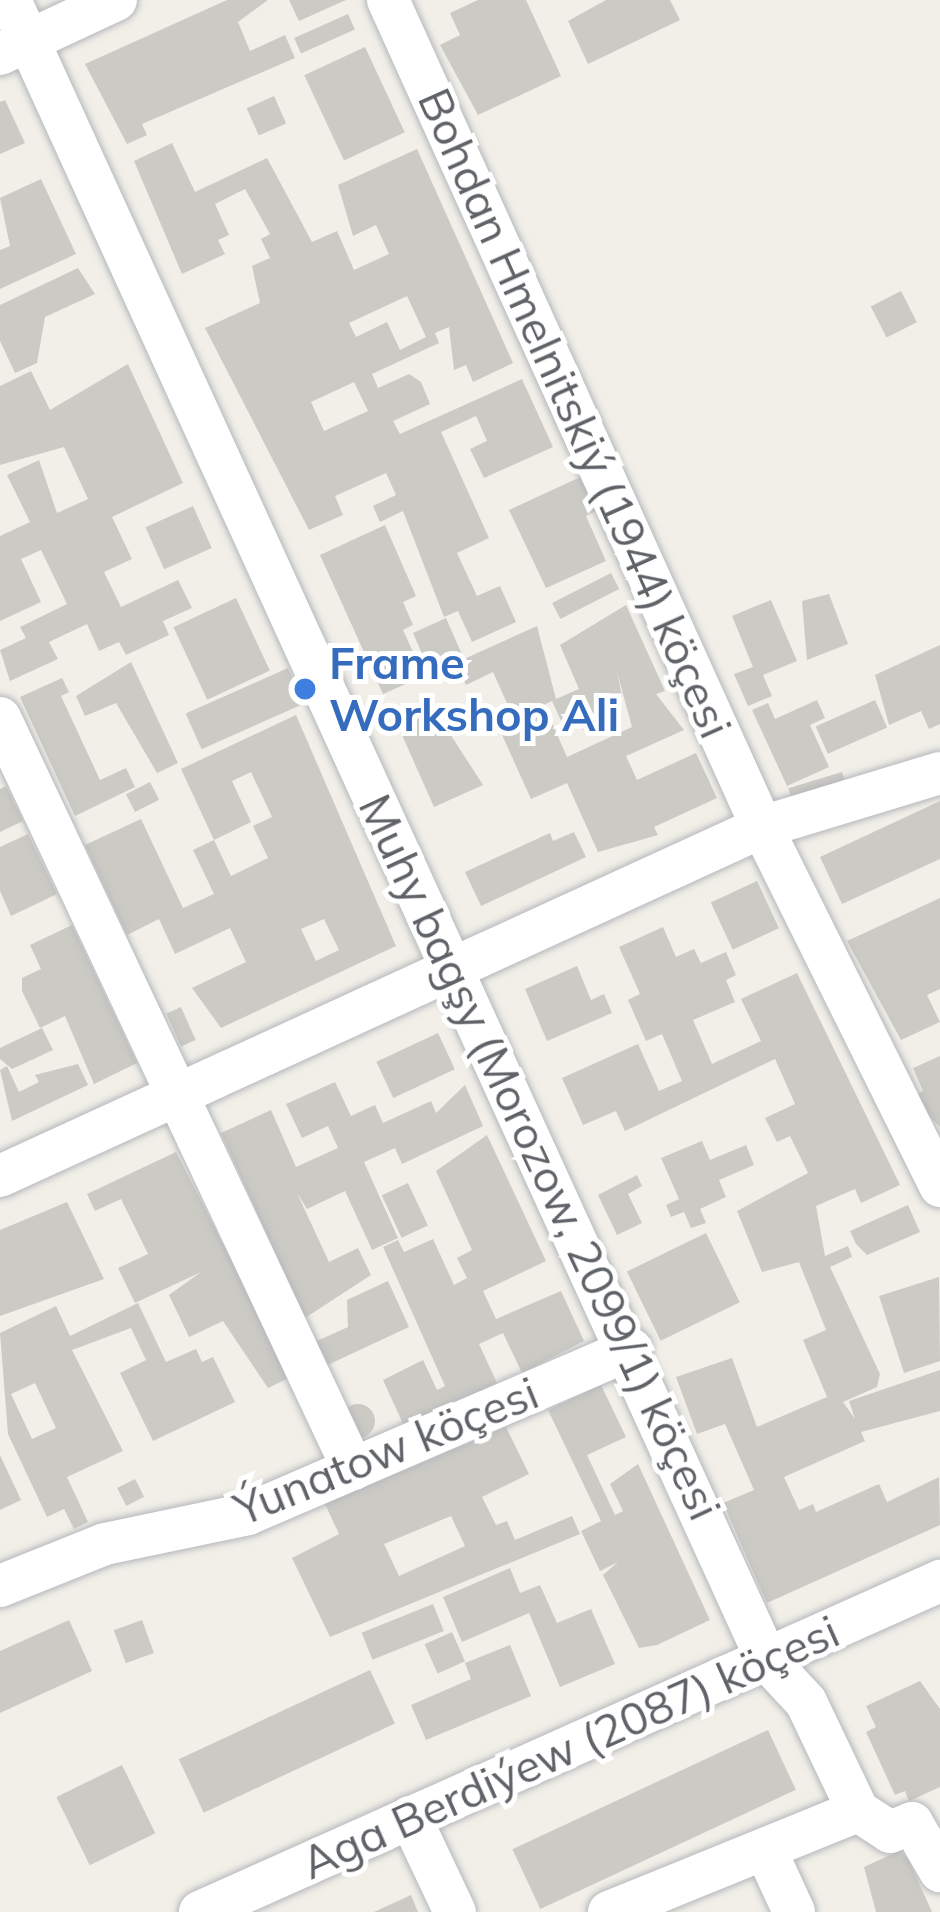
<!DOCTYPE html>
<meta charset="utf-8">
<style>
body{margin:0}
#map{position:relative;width:940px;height:1912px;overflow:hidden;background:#f1efe8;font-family:Mulish,sans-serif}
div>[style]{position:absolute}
.building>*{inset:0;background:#cccac5;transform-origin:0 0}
.round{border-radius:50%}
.roads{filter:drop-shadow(0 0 3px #b5b8bc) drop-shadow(0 0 3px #b5b8bc)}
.minor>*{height:42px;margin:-21px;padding:0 21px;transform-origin:21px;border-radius:21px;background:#fff}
.dots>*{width:33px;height:33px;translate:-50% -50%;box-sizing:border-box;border:6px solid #fff;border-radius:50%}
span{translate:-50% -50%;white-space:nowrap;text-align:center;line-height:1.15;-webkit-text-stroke:10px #fff;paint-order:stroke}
.street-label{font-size:45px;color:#5f6368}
.shop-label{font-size:45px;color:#366cbe;font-weight:700}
.left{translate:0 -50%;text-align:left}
</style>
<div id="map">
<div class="building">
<i style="clip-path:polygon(227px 0,268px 0,238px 22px,250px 51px,285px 35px,295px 58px,142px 124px,147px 135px,127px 144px,85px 64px)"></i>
<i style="clip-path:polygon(289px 0,346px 0,299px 21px)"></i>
<i style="clip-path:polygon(478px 0,526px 0,561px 76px,478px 115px,440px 45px,460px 35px,450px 13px)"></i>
<i style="clip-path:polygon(606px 0,670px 0,680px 20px,588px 64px,568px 21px)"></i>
<i style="left:348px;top:14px;width:17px;height:59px;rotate:66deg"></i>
<i style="left:365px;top:47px;width:94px;height:67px;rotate:65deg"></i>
<i style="left:274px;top:96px;width:30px;height:30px;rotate:66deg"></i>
<i style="clip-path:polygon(5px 100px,25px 143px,0 154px,0 102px)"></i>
<i style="clip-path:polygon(evenodd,172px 143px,195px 192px,267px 158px,312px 242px,337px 231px,354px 270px,389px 254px,376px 225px,353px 236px,338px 185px,417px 149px,513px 363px,473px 382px,466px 365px,454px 370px,449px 327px,435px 333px,439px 343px,372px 374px,378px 388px,409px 374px,421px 382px,430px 404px,393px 421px,400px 434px,522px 379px,553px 447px,484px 478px,470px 449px,487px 441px,476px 416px,441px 432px,489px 538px,457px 553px,477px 596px,500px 586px,516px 622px,472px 642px,458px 611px,444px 617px,403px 511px,380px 522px,373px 506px,396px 495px,386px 473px,335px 496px,343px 515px,309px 530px,205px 328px,260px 303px,252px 266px,270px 258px,261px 239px,270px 234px,245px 189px,215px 204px,229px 235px,218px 240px,225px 254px,182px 274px,134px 161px,172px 143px,407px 296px,426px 337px,400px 350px,387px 322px,356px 337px,349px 323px,407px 296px,172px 143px,354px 382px,368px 411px,324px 431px,311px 402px,354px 382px)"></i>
<i style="clip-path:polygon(41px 179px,76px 254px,0 289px,0 250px,10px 246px,0 198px)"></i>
<i style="clip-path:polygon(78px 268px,95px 294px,45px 317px,37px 363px,15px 373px,0 341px,0 305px)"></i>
<i style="left:901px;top:291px;width:35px;height:34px;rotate:63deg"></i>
<i style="clip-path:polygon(128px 364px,183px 483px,112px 517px,132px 559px,104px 572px,121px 607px,178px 580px,192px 608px,163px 621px,169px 635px,126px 655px,119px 642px,99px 651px,87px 624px,49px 642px,58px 659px,10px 681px,0 650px,26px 638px,20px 627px,67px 604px,41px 550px,21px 559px,41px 602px,0 621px,0 536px,30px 522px,7px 475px,39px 460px,57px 513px,88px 499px,64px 447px,0 465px,0 386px,31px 371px,50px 410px)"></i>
<i style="clip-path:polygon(589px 473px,605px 507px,586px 516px,606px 561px,546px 588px,509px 510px)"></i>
<i style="left:193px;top:506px;width:46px;height:52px;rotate:66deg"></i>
<i style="clip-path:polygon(385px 525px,416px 596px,403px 602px,413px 625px,403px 630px,424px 676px,383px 694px,320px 555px)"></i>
<i style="left:611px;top:573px;width:18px;height:66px;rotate:63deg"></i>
<i style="clip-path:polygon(829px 594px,848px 644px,807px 660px,802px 601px)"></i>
<i style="left:236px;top:598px;width:80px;height:69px;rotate:65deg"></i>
<i style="clip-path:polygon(771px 600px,797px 661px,763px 675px,772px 696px,748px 706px,734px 674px,753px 667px,732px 616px)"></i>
<i style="clip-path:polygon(evenodd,626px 605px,665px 691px,656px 694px,684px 730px,626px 756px,637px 780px,696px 753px,717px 798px,654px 827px,658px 835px,598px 852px,567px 783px,531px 799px,498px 726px,514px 719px,493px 672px,466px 685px,455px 663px,431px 674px,413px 633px,446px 618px,464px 659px,537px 626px,556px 699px,579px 689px,560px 645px,626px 605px,617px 672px,632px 727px,567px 757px,544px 705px,552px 701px,564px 727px,578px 720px,583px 730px,610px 718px,605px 708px,622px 696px,617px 672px)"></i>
<i style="clip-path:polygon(940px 645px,940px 724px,929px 729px,921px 711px,889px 725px,875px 675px)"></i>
<i style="clip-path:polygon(131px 662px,178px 763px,157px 773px,116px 703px,85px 716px,76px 696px)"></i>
<i style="left:288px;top:668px;width:39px;height:112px;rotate:66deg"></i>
<i style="clip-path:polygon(62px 678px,69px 692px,61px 696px,100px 780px,126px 768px,135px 787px,75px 816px,20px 697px)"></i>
<i style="clip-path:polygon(817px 700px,825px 718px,810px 725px,829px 767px,787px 786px,752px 710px,768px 703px,775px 719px)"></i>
<i style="left:875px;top:700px;width:30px;height:65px;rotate:66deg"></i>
<i style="clip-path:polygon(434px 709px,483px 785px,434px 807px,398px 726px)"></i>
<i style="clip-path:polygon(evenodd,296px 715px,396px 946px,221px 1028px,192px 988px,246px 962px,230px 928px,175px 954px,159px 919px,127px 935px,85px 845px,141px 819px,183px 908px,214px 894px,193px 850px,214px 840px,231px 876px,268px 858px,253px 826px,272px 817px,251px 772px,232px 781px,251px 822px,214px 840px,181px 769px,296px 715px,324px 919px,339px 950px,316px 961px,301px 929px,324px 919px)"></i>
<i style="left:842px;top:772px;width:17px;height:56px;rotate:73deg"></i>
<i style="left:150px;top:782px;width:20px;height:27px;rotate:63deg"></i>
<i style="clip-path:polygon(6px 786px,23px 821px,0 832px,0 789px)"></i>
<i style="clip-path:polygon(940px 801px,940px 859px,842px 904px,820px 857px)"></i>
<i style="clip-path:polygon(574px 832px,586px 857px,481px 906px,465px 872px,550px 833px,553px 841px)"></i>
<i style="clip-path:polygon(28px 834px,57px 894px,11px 916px,0 891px,0 847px)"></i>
<i style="left:757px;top:881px;width:52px;height:51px;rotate:65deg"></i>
<i style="clip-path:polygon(940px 898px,940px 989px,927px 995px,940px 1022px,901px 1040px,847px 941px)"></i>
<i style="clip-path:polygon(72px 925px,137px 1063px,94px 1084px,65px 1016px,40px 1028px,22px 991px,22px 978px,41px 969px,30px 945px)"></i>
<i style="clip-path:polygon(663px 927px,676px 957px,694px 949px,701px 963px,726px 952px,736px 975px,726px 980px,735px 1002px,693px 1020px,712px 1064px,761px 1041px,741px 999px,797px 973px,900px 1185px,861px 1203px,855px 1189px,816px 1206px,825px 1256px,848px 1246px,852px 1257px,830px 1267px,880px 1374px,877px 1387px,843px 1402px,855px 1419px,849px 1401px,940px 1370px,940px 1411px,861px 1432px,865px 1441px,784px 1477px,799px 1510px,813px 1504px,816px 1512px,879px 1484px,887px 1502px,939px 1477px,940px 1525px,767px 1603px,723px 1503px,754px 1490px,725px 1424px,697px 1434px,676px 1377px,732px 1358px,757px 1427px,827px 1397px,803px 1340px,826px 1330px,799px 1262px,762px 1272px,737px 1211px,808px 1173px,790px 1136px,777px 1142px,765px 1118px,795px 1104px,775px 1059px,625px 1131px,616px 1111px,583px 1125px,562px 1078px,638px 1044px,659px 1091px,682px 1081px,662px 1034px,646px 1041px,628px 1000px,640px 994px,619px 947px)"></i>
<i style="clip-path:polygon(577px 966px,591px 1000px,604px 994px,612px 1013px,547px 1041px,525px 989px)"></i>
<i style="left:181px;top:1007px;width:36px;height:16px;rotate:66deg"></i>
<i style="clip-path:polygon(42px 1028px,53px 1050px,12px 1069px,0 1059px,0 1048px)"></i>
<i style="left:438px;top:1033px;width:40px;height:68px;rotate:65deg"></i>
<i style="clip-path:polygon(940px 1056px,940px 1127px,911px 1098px,923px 1091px,913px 1068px)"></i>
<i style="clip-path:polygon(78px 1064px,88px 1085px,12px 1121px,0 1070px,7px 1066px,19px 1092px,39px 1082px,35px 1075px)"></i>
<i style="clip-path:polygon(335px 1082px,351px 1116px,375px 1105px,383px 1123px,431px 1101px,436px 1113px,465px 1085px,483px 1126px,402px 1164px,395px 1148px,364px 1162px,398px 1238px,372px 1250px,345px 1191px,307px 1209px,297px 1193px,329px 1262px,358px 1248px,371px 1275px,305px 1318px,221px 1133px,271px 1110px,296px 1167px,338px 1148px,328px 1126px,302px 1138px,286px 1104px)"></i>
<i style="clip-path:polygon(487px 1135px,546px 1261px,483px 1291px,496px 1319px,561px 1291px,584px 1341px,522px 1373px,503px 1333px,479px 1344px,497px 1383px,404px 1426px,383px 1380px,423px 1360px,437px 1390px,445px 1386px,383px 1247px,398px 1240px,404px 1252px,433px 1239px,454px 1285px,467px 1278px,457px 1258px,472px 1250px,436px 1171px)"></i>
<i style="clip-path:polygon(702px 1141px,710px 1160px,746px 1145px,754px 1165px,719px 1180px,726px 1197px,700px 1209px,706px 1223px,691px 1228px,684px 1212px,671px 1217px,666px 1205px,679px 1199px,661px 1158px)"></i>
<i style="clip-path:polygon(176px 1152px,291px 1377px,268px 1388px,223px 1321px,189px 1337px,169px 1295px,201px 1272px,135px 1303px,118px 1268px,148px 1254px,121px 1199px,95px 1211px,87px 1194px)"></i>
<i style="clip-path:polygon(637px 1175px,642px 1186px,628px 1194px,642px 1223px,617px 1235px,598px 1195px)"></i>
<i style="left:408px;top:1183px;width:47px;height:29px;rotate:65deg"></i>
<i style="clip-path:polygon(67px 1202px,104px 1279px,0 1316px,0 1230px)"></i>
<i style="clip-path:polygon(908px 1205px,920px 1232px,867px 1255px,856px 1244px,850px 1231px)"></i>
<i style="left:706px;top:1233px;width:77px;height:88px;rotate:64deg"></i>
<i style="clip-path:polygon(939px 1277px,940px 1361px,904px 1373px,879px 1296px)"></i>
<i style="clip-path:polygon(388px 1281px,409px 1327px,319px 1369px,308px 1345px,348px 1327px,347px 1300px)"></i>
<i style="clip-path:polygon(evenodd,138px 1303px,166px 1362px,196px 1349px,202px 1362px,213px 1357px,235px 1402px,153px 1441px,120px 1373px,146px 1360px,131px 1328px,72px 1350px,123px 1451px,67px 1477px,88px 1522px,74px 1529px,64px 1509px,47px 1517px,8px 1434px,0 1333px,56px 1306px,70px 1336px,138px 1303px,35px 1383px,56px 1428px,32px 1439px,11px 1394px,35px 1383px)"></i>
<i style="clip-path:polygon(601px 1385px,626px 1437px,587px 1455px,615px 1515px,623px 1511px,610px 1484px,638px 1464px,710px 1620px,657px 1645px,639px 1648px,603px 1575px,618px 1562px,600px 1571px,581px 1531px,601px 1521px,548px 1410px)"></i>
<i class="round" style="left:341px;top:1404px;width:34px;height:34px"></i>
<i style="clip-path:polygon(evenodd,506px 1427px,529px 1474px,482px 1497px,496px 1525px,507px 1521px,515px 1540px,572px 1516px,580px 1534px,330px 1637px,292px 1558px,339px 1534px,325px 1504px,506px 1427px,451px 1516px,465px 1546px,399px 1576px,384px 1544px,451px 1516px)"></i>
<i style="clip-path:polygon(0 1455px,21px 1500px,0 1510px)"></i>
<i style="left:135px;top:1479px;width:20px;height:20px;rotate:63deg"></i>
<i style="clip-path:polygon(510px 1568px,520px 1593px,540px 1585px,557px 1623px,591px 1609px,615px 1664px,560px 1687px,529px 1613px,462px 1642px,443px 1597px)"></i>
<i style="left:433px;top:1604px;width:29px;height:77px;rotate:68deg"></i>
<i style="clip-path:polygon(69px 1620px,92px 1671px,0 1713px,0 1651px)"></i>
<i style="left:142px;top:1620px;width:35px;height:30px;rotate:70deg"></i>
<i style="left:452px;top:1632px;width:32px;height:30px;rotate:66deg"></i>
<i style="clip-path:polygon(510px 1645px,531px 1696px,426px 1740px,411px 1705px,471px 1679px,465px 1663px)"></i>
<i style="left:370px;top:1670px;width:59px;height:211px;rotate:65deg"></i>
<i style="clip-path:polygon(920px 1681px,940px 1709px,940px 1787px,909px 1801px,905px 1791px,895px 1795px,866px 1732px,876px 1727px,866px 1706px)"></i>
<i style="left:768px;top:1730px;width:66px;height:282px;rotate:65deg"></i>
<i style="left:122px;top:1765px;width:76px;height:73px;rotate:64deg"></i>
<i style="clip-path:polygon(899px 1851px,908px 1859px,932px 1912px,876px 1912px,864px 1867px)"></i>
<i style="clip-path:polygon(411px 1895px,418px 1912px,374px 1912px)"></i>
</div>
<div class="roads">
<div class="minor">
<i style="left:10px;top:0;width:1824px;rotate:65.49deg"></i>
<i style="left:767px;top:1660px;width:57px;rotate:47.1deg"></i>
<i style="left:806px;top:1702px;width:121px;rotate:64.5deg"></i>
<i style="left:858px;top:1811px;width:38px;rotate:33deg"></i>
<i style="left:890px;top:1832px;width:24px;rotate:-22deg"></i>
<i style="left:912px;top:1823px;width:56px;rotate:59.7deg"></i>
<i style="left:388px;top:0;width:908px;rotate:65.67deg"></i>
<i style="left:762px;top:827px;width:401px;rotate:63.6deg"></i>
<i style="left:0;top:54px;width:128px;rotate:-25deg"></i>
<i style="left:0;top:718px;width:830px;rotate:64.82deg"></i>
<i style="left:0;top:1176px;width:838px;rotate:-24.61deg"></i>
<i style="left:762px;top:827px;width:186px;rotate:-16.9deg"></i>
<i style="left:0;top:1586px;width:113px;rotate:-21.8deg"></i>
<i style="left:105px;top:1544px;width:146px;rotate:-11.8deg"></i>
<i style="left:248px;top:1514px;width:417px;rotate:-23.3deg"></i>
<i style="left:410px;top:1817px;width:105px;rotate:64.7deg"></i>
<i style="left:766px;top:1851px;width:67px;rotate:65.3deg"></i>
<i style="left:200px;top:1912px;width:811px;rotate:-24.1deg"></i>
<i style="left:609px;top:1912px;width:269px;rotate:-22.1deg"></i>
</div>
</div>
<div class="dots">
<i style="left:305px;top:689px;background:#3f7fe0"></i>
</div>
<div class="street-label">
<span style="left:575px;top:413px;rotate:66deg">Bohdan Hmelnitskiý (1944) köçesi</span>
<span style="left:540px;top:1157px;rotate:65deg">Muhy bagşy (Morozow, 2099/1) köçesi</span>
<span style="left:386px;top:1451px;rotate:-22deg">Ýunatow köçesi</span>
<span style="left:570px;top:1747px;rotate:-24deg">Aga Berdiýew (2087) köçesi</span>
</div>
<div class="shop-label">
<span class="left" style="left:329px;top:689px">Frame<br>Workshop Ali</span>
</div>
</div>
